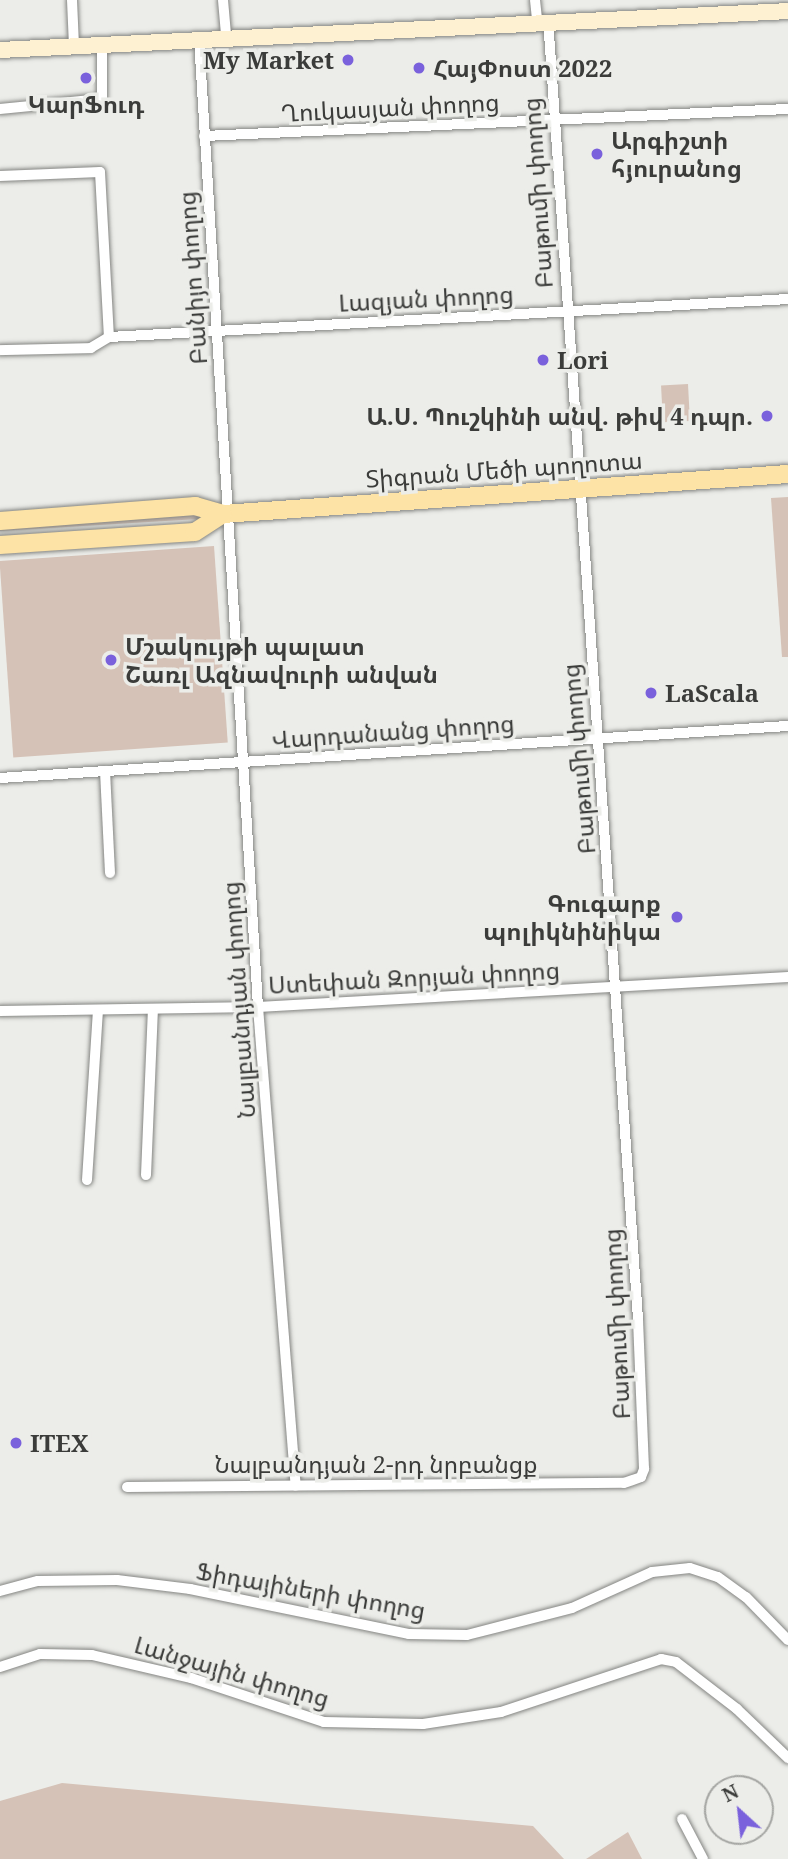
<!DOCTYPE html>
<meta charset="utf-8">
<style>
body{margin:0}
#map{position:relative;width:788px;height:1859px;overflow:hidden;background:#ecede9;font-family:"Noto Serif","Noto Sans Armenian",serif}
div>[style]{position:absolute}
.green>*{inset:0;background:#d5c2b7;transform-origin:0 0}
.roads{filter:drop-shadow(0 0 2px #848582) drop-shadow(0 0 2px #848582)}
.street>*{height:10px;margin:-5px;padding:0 5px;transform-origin:5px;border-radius:5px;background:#fff}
.secondary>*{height:16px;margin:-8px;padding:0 8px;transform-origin:8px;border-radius:8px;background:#fef1d2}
.primary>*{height:18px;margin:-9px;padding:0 9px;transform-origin:9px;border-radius:9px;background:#fde3a6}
.dots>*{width:19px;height:19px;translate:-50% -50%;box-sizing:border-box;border:4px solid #ecede9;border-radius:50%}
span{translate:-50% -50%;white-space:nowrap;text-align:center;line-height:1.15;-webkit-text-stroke:7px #ecede9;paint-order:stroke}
.poi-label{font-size:24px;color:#3b3c3a;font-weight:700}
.right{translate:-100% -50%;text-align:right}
.left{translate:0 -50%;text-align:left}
.street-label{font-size:24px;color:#3b3c3a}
.north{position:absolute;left:704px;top:1775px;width:70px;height:70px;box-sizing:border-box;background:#ecede9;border:2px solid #a5a6a3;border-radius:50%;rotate:333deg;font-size:19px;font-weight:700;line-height:28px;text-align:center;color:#3b3c3a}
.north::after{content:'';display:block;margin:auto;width:24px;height:32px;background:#7a61dc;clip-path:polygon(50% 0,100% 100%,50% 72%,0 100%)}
</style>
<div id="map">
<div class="green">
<i style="left:688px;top:384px;width:37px;height:27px;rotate:87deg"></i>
<i style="clip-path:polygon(788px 497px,788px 657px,782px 657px,771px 498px)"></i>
<i style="clip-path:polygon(200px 514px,198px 519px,0 531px,0 528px)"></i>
<i style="left:214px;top:546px;width:197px;height:215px;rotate:86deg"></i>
<i style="clip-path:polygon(62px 1783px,533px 1826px,564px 1859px,0 1859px,0 1801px)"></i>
<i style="clip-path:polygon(628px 1832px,642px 1859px,586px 1859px)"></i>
</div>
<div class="roads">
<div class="street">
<i style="left:72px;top:0;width:46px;rotate:87.5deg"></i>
<i style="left:223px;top:0;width:38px;rotate:85deg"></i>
<i style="left:535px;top:0;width:20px;rotate:84deg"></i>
<i style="left:199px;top:39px;width:970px;rotate:86.51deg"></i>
<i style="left:258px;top:1007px;width:480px;rotate:85.5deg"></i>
<i style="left:0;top:109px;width:102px;rotate:-5.6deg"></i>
<i style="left:102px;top:99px;width:54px;rotate:-90deg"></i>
<i style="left:204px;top:136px;width:585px;rotate:-2.65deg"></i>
<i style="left:0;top:176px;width:100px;rotate:-2.3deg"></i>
<i style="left:100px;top:172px;width:165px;rotate:86.9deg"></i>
<i style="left:109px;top:337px;width:21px;rotate:149deg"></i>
<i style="left:91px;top:348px;width:91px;rotate:178.7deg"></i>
<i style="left:109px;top:337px;width:680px;rotate:-3.2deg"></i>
<i style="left:105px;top:771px;width:102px;rotate:87.2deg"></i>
<i style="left:0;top:778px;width:790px;rotate:-3.78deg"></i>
<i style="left:0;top:1011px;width:258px;rotate:-0.9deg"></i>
<i style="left:258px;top:1007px;width:531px;rotate:-3.24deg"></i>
<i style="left:146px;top:1175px;width:166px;rotate:-87.6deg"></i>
<i style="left:87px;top:1180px;width:170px;rotate:-86.3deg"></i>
<i style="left:127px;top:1487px;width:497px;rotate:-0.5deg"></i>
<i style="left:624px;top:1483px;width:18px;rotate:-19deg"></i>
<i style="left:641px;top:1477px;width:9px;rotate:-69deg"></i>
<i style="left:644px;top:1469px;width:150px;rotate:-92.3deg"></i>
<i style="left:638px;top:1319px;width:1302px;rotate:-93.96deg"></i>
<i style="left:0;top:1591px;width:39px;rotate:-15deg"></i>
<i style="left:38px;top:1581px;width:79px;rotate:-0.7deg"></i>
<i style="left:117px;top:1580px;width:74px;rotate:7deg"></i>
<i style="left:190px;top:1589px;width:224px;rotate:11.6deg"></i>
<i style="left:409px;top:1634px;width:58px;rotate:1deg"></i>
<i style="left:467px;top:1635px;width:108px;rotate:-14.4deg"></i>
<i style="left:572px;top:1608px;width:88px;rotate:-24.2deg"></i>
<i style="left:652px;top:1572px;width:38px;rotate:-6deg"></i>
<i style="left:690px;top:1568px;width:29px;rotate:18deg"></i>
<i style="left:718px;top:1577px;width:34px;rotate:36deg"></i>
<i style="left:746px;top:1597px;width:60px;rotate:45.7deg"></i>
<i style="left:0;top:1667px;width:42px;rotate:-18deg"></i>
<i style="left:40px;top:1654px;width:52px;rotate:1.1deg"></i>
<i style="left:92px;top:1655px;width:102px;rotate:13.1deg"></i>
<i style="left:191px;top:1678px;width:140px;rotate:18.3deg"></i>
<i style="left:324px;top:1722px;width:99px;rotate:1.2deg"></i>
<i style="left:423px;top:1724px;width:79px;rotate:-8.7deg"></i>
<i style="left:501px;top:1712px;width:169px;rotate:-18.3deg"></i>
<i style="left:661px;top:1659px;width:15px;rotate:11deg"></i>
<i style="left:676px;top:1662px;width:77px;rotate:37.6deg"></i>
<i style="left:737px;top:1709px;width:71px;rotate:43.9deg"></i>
<i style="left:682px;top:1819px;width:45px;rotate:62.3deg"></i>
</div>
<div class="secondary">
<i style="left:0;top:50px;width:789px;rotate:-2.83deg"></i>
</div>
<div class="primary">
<i style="left:0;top:521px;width:196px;rotate:-4.4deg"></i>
<i style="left:195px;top:506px;width:29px;rotate:16deg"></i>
<i style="left:223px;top:514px;width:566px;rotate:-4.05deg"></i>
<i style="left:0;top:545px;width:195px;rotate:-3.8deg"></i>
<i style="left:195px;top:532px;width:33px;rotate:-33deg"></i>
</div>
</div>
<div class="dots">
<i style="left:348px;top:60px;background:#7a61dc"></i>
<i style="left:419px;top:68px;background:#7a61dc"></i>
<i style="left:86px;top:78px;background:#7a61dc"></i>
<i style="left:597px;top:154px;background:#7a61dc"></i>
<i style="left:543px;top:360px;background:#7a61dc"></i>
<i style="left:767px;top:416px;background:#7a61dc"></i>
<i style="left:111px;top:660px;background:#7a61dc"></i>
<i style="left:651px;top:693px;background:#7a61dc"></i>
<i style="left:677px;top:917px;background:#7a61dc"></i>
<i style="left:16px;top:1443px;background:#7a61dc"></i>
</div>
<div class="poi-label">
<span class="right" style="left:334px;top:60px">My Market</span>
<span class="left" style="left:433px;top:68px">ՀայՓոստ 2022</span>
<span style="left:86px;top:104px">ԿարՖուդ</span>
<span class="left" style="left:611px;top:154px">Արգիշտի<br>հյուրանոց</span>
<span class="left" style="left:557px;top:360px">Lori</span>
<span class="right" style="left:753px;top:416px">Ա.Ս. Պուշկինի անվ. թիվ 4 դպր.</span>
<span class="left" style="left:125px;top:660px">Մշակույթի պալատ<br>Շառլ Ազնավուրի անվան</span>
<span class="left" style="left:665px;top:693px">LaScala</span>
<span class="right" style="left:661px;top:917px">Գուգարք<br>պոլիկնինիկա</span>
<span class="left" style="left:30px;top:1443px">ITEX</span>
</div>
<div class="street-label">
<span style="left:390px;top:107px;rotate:-3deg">Ղուկասյան փողոց</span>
<span style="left:537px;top:193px;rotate:-94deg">Բաթումի փողոց</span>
<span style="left:192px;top:278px;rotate:-94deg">Բանիյո փողոց</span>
<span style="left:426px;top:298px;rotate:-3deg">Լազյան փողոց</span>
<span style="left:504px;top:469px;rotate:-4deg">Տիգրան Մեծի պողոտա</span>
<span style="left:393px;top:731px;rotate:-4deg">Վարդանանց փողոց</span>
<span style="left:578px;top:759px;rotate:-95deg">Բաթումի փողոց</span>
<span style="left:414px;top:977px;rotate:-3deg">Ստեփան Զորյան փողոց</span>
<span style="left:238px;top:1000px;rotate:-94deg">Նալբանդյան փողոց</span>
<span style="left:616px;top:1324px;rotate:-93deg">Բաթումի փողոց</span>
<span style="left:376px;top:1464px">Նալբանդյան 2-րդ նրբանցք</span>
<span style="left:311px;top:1590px;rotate:10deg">Ֆիդայիների փողոց</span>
<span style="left:232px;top:1671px;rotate:16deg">Լանջային փողոց</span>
</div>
<div class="north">N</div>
</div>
